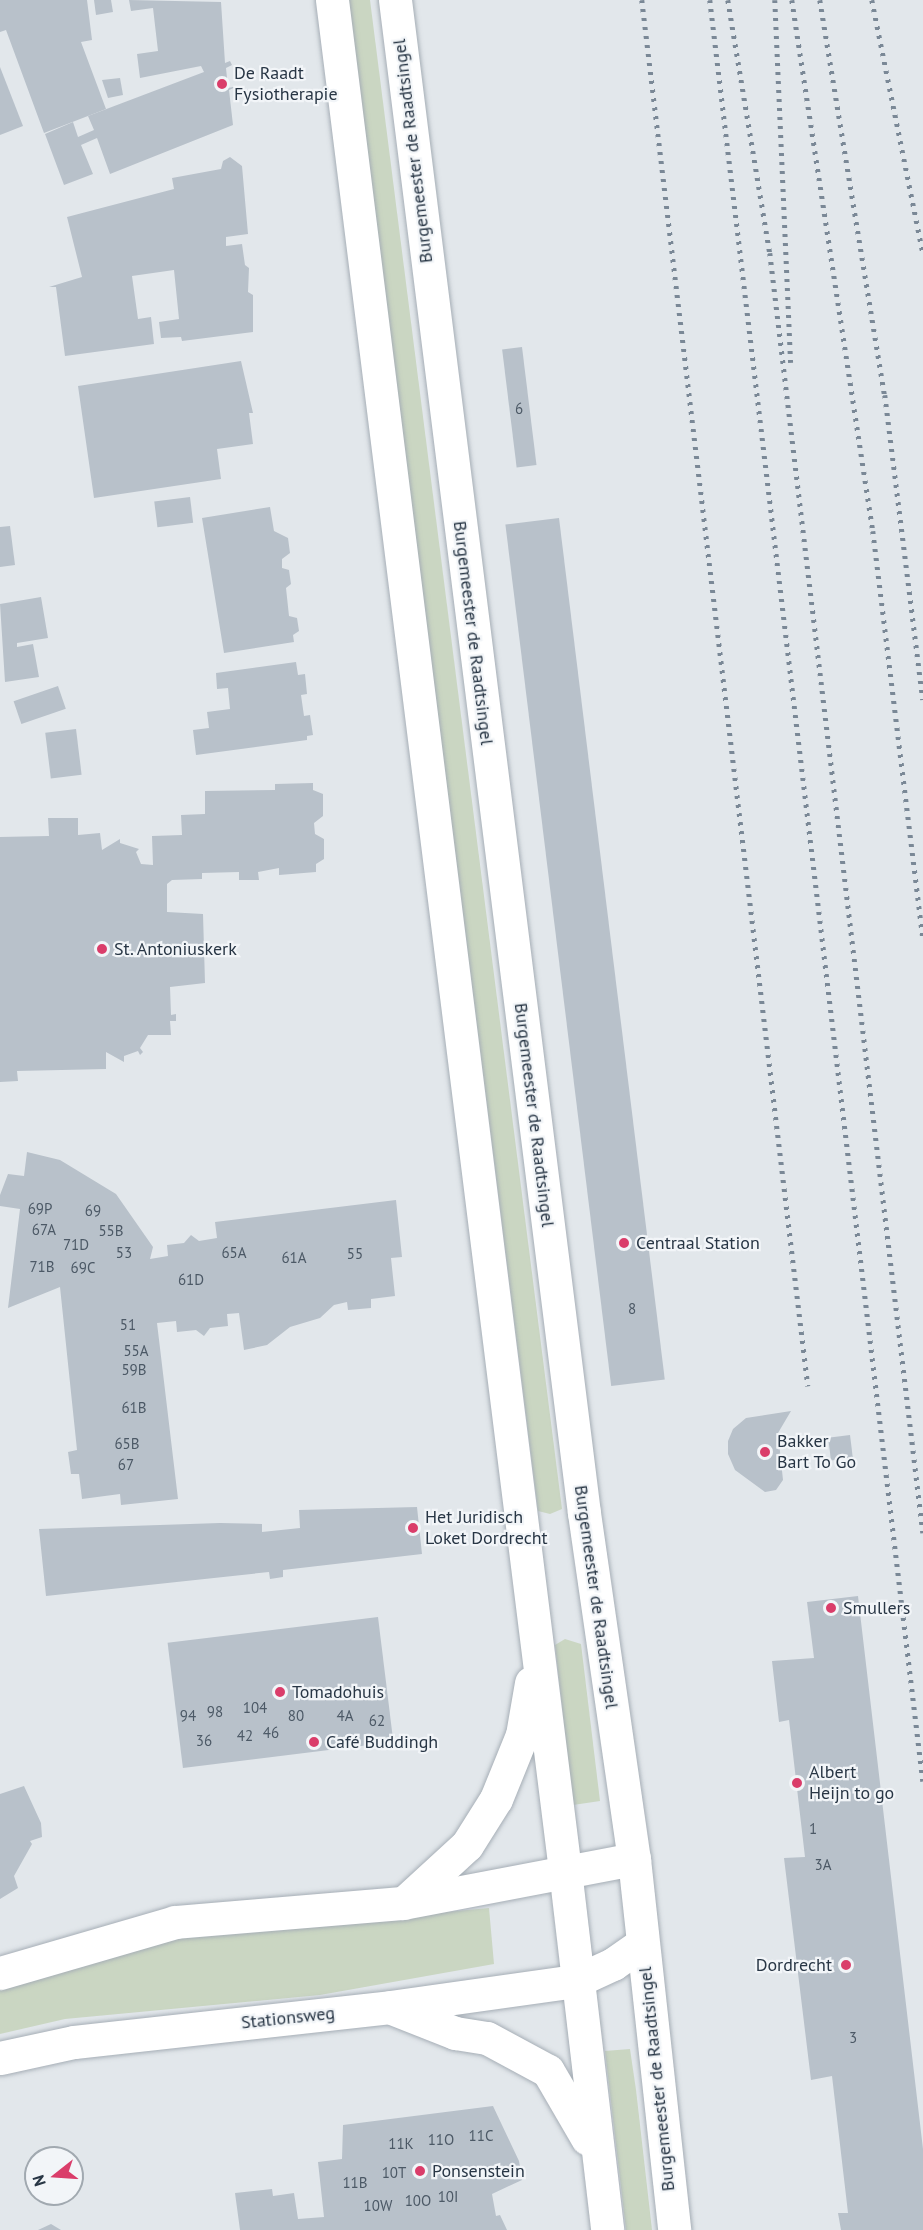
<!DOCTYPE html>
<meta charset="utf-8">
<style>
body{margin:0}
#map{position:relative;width:923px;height:2230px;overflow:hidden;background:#e2e7eb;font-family:"PT Sans",sans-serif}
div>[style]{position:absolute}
.green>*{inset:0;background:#cad6c2}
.building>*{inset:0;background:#b8c1ca;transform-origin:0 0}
.roads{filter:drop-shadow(0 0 2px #a6aeb6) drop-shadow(0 0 2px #a6aeb6)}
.secondary>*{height:33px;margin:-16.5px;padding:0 16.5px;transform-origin:16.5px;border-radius:16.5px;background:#fff}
.rail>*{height:4.5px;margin-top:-2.25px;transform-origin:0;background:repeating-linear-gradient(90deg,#7a8896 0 3px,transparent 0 9px)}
.dots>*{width:16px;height:16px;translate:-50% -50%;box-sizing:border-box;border:3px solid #f2f5f8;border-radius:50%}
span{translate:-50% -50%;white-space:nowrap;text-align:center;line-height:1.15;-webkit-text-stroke:4.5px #f2f5f8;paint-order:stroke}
.number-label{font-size:15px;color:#4c5966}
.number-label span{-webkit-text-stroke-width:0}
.poi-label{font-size:18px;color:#283645}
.left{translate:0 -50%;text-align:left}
.right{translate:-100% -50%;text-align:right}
.street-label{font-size:18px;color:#283645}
.north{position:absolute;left:24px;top:2146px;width:60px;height:60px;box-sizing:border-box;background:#f2f5f8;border:2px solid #a1a9b0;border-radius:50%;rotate:253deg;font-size:16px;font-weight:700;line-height:24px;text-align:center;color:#283645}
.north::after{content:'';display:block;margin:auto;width:21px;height:27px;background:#da3d6a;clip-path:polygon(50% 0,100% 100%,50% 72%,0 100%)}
</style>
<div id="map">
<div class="green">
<i style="clip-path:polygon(348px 0,370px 0,562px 1509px,550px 1514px,538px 1511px)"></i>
<i style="clip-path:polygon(565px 1639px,581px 1644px,600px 1801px,573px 1805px,555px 1645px)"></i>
<i style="clip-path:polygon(489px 1908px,494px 1964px,320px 1995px,65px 2019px,0 2034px,0 1982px,138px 1941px)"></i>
<i style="clip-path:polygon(630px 2049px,636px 2090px,652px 2230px,626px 2230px,605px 2051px)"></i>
</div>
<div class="building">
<i style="clip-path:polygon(0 0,87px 0,92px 40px,81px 42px,106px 109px,44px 133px,6px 30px,0 32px)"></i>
<i style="clip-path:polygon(94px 0,111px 0,113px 12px,96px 15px)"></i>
<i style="clip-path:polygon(129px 0,221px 2px,225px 63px,230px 61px,232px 65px,226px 68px,228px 88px,238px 86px,229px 90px,233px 125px,110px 174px,97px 138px,81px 145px,93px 174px,64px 185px,45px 134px,73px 122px,78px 137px,94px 130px,88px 116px,204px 72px,201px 66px,140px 78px,137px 54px,158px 51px,153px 8px,131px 11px)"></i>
<i style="clip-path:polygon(0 67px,23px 126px,0 135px)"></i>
<i style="clip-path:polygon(120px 78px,123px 95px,108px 98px,102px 80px)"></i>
<i style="clip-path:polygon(230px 157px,242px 166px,248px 234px,226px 237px,226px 246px,242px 244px,245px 265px,249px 268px,248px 292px,253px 295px,253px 332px,182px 341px,181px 337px,161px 338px,159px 322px,179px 319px,174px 270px,132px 276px,138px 319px,151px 317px,154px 344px,65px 356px,56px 287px,49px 287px,82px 277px,67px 217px,174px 189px,172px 178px,221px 169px,223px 161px)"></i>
<i style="left:522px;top:347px;width:119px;height:20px;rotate:83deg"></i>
<i style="clip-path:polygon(241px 361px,253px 413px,249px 413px,253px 444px,217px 449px,221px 479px,94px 498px,78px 386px)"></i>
<i style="left:190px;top:497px;width:26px;height:36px;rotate:83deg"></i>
<i style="clip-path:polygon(270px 507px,274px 531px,288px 538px,290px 553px,282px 559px,282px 568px,289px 570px,291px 584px,286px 588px,289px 616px,297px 618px,299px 631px,293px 635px,294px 642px,224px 653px,202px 518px)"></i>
<i style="left:559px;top:518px;width:868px;height:54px;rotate:83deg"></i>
<i style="clip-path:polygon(10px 526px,15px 565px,0 567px,0 527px)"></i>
<i style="clip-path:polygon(41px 597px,48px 638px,17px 643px,17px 647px,33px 644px,39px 677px,5px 682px,0 604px)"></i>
<i style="clip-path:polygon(296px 662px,298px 675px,305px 674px,307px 694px,301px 695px,304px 716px,310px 715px,313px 735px,307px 736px,307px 740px,196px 755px,193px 730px,209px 728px,207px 712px,230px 709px,228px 688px,217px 689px,216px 673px)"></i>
<i style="left:58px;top:686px;width:24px;height:47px;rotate:71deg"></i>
<i style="left:76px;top:729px;width:46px;height:31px;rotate:83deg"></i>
<i style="clip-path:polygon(313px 783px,313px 790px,323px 794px,323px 816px,314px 823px,315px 834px,324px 839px,324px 859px,316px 864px,316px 872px,279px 875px,279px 868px,258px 872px,259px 880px,239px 880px,239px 872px,202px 873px,202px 879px,172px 880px,167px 884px,167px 912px,203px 914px,205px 983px,170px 987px,171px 1015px,176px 1014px,176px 1021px,170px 1021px,171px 1035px,148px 1035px,140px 1048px,143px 1052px,140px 1055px,138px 1051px,124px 1056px,124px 1062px,106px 1052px,106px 1069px,17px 1071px,18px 1081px,0 1082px,0 837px,49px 836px,48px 818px,78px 818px,78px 835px,100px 833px,102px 850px,120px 839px,120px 843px,139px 849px,136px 852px,141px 864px,153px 865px,152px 836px,182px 835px,181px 815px,205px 814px,205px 791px,275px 790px,275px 784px)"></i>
<i style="clip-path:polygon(27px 1152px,60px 1160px,116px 1194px,153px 1247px,150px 1259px,168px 1256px,167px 1245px,184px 1243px,191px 1235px,199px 1241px,217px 1238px,215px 1222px,396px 1200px,402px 1257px,391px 1258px,395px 1296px,371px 1299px,371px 1308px,348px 1310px,347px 1302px,334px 1305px,320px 1318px,290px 1327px,267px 1345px,244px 1350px,239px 1313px,227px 1314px,228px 1326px,210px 1328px,204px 1336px,196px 1330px,177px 1332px,176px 1321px,157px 1323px,178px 1499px,121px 1505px,120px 1494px,82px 1499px,79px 1474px,71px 1474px,68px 1452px,77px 1450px,60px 1287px,8px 1308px,20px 1209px,0 1206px,0 1195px,8px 1174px,24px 1176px)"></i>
<i style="clip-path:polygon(791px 1411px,778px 1433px,783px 1480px,776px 1490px,765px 1492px,735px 1470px,728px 1454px,728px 1441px,733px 1429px,746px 1418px)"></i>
<i style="left:850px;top:1435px;width:23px;height:22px;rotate:83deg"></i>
<i style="clip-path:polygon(417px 1507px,422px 1554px,283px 1570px,283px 1577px,270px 1579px,269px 1572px,46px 1596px,39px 1529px,220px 1523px,262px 1524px,262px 1532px,300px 1528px,299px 1510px)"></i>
<i style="clip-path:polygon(858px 1596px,923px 2149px,923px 2230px,841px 2230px,838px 2213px,848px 2213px,832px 2076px,811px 2080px,784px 1858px,805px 1857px,789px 1720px,779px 1722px,772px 1661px,814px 1658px,807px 1602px)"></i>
<i style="left:378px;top:1617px;width:126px;height:212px;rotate:83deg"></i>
<i style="clip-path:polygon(24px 1786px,41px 1823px,42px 1837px,30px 1841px,32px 1844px,14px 1876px,18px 1888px,0 1899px,0 1794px)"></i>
<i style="clip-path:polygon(493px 2106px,519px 2161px,522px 2180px,492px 2194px,496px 2216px,500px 2215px,507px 2230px,240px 2230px,235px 2193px,272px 2189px,273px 2196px,294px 2193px,298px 2219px,324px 2217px,318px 2162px,342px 2159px,343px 2125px)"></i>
<i style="clip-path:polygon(51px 2224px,61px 2230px,38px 2230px)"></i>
</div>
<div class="roads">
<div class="secondary">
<i style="left:332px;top:0;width:1884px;rotate:82.9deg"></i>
<i style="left:565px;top:1870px;width:362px;rotate:83.3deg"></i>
<i style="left:395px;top:0;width:1525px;rotate:82.88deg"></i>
<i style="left:584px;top:1513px;width:350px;rotate:81.8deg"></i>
<i style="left:634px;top:1859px;width:373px;rotate:83.8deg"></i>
<i style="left:405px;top:1902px;width:84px;rotate:-42.6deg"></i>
<i style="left:467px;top:1845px;width:54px;rotate:-57.8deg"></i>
<i style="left:496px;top:1799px;width:69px;rotate:-67.9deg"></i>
<i style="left:522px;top:1735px;width:53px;rotate:-80.2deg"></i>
<i style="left:0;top:1973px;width:182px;rotate:-16.2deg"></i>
<i style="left:175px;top:1922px;width:229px;rotate:-4.8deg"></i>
<i style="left:403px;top:1903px;width:235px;rotate:-10.8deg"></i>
<i style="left:394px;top:2009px;width:66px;rotate:21.5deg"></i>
<i style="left:455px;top:2033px;width:32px;rotate:9deg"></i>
<i style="left:487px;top:2038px;width:69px;rotate:28.4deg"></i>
<i style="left:548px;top:2071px;width:78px;rotate:59.8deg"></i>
<i style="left:0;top:2058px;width:76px;rotate:-12.2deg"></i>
<i style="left:74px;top:2042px;width:318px;rotate:-6.3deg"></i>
<i style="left:390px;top:2007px;width:188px;rotate:-8deg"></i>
<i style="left:576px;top:1981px;width:41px;rotate:-24.7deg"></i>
<i style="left:613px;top:1964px;width:35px;rotate:-35deg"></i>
</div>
</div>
<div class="rail">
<i style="left:642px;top:0;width:1396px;rotate:83.17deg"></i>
<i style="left:710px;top:0;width:1794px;rotate:83.18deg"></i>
<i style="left:728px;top:0;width:256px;rotate:80.6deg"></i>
<i style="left:770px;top:253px;width:1289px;rotate:83.18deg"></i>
<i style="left:775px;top:0;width:363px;rotate:87.5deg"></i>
<i style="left:792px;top:0;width:537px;rotate:81.33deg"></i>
<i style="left:873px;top:531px;width:413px;rotate:83deg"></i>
<i style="left:820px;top:0;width:400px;rotate:80.7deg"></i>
<i style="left:885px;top:395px;width:307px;rotate:82.9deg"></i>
<i style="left:872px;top:0;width:257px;rotate:78.6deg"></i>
</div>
<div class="dots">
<i style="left:222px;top:84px;background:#da3d6a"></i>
<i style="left:102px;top:949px;background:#da3d6a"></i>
<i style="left:624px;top:1243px;background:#da3d6a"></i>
<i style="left:765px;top:1452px;background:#da3d6a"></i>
<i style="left:413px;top:1528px;background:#da3d6a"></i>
<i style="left:831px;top:1608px;background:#da3d6a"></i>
<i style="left:280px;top:1692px;background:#da3d6a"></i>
<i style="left:314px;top:1742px;background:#da3d6a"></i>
<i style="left:797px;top:1783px;background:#da3d6a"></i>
<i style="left:846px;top:1965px;background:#da3d6a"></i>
<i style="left:420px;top:2171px;background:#da3d6a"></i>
</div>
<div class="number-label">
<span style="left:519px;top:409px">6</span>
<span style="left:40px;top:1209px">69P</span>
<span style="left:93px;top:1211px">69</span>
<span style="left:44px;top:1230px">67A</span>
<span style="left:111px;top:1231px">55B</span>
<span style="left:76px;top:1245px">71D</span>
<span style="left:124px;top:1253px">53</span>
<span style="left:234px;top:1253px">65A</span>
<span style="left:355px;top:1254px">55</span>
<span style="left:294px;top:1258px">61A</span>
<span style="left:42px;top:1267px">71B</span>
<span style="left:83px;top:1268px">69C</span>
<span style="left:191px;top:1280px">61D</span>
<span style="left:632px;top:1309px">8</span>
<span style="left:128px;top:1325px">51</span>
<span style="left:136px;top:1351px">55A</span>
<span style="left:134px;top:1370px">59B</span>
<span style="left:134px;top:1408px">61B</span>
<span style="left:127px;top:1444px">65B</span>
<span style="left:126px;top:1465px">67</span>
<span style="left:255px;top:1708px">104</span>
<span style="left:215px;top:1712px">98</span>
<span style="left:188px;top:1716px">94</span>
<span style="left:296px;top:1716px">80</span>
<span style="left:345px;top:1716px">4A</span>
<span style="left:377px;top:1721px">62</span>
<span style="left:271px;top:1733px">46</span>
<span style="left:245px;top:1736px">42</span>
<span style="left:204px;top:1741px">36</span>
<span style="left:813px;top:1829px">1</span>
<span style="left:823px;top:1865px">3A</span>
<span style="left:853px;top:2038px">3</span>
<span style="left:481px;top:2136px">11C</span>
<span style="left:441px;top:2140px">11O</span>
<span style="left:401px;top:2144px">11K</span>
<span style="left:394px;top:2173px">10T</span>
<span style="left:355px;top:2183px">11B</span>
<span style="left:448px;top:2197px">10I</span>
<span style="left:418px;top:2201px">10O</span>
<span style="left:378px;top:2206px">10W</span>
</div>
<div class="poi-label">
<span class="left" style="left:234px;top:84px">De Raadt<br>Fysiotherapie</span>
<span class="left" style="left:114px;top:949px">St. Antoniuskerk</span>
<span class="left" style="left:636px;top:1243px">Centraal Station</span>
<span class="left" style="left:777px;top:1452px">Bakker<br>Bart To Go</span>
<span class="left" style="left:425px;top:1528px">Het Juridisch<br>Loket Dordrecht</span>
<span class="left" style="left:843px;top:1608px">Smullers</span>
<span class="left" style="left:292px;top:1692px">Tomadohuis</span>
<span class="left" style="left:326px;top:1742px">Café Buddingh</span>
<span class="left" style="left:809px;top:1783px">Albert<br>Heijn to go</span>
<span class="right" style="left:832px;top:1965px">Dordrecht</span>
<span class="left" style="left:432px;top:2171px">Ponsenstein</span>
</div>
<div class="street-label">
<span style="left:413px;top:151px;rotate:-97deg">Burgemeester de Raadtsingel</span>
<span style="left:473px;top:633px;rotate:83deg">Burgemeester de Raadtsingel</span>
<span style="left:534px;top:1115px;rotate:83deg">Burgemeester de Raadtsingel</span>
<span style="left:596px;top:1597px;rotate:82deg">Burgemeester de Raadtsingel</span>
<span style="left:288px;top:2018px;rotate:-6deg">Stationsweg</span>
<span style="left:657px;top:2079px;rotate:-96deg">Burgemeester de Raadtsingel</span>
</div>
<div class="north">N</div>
</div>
